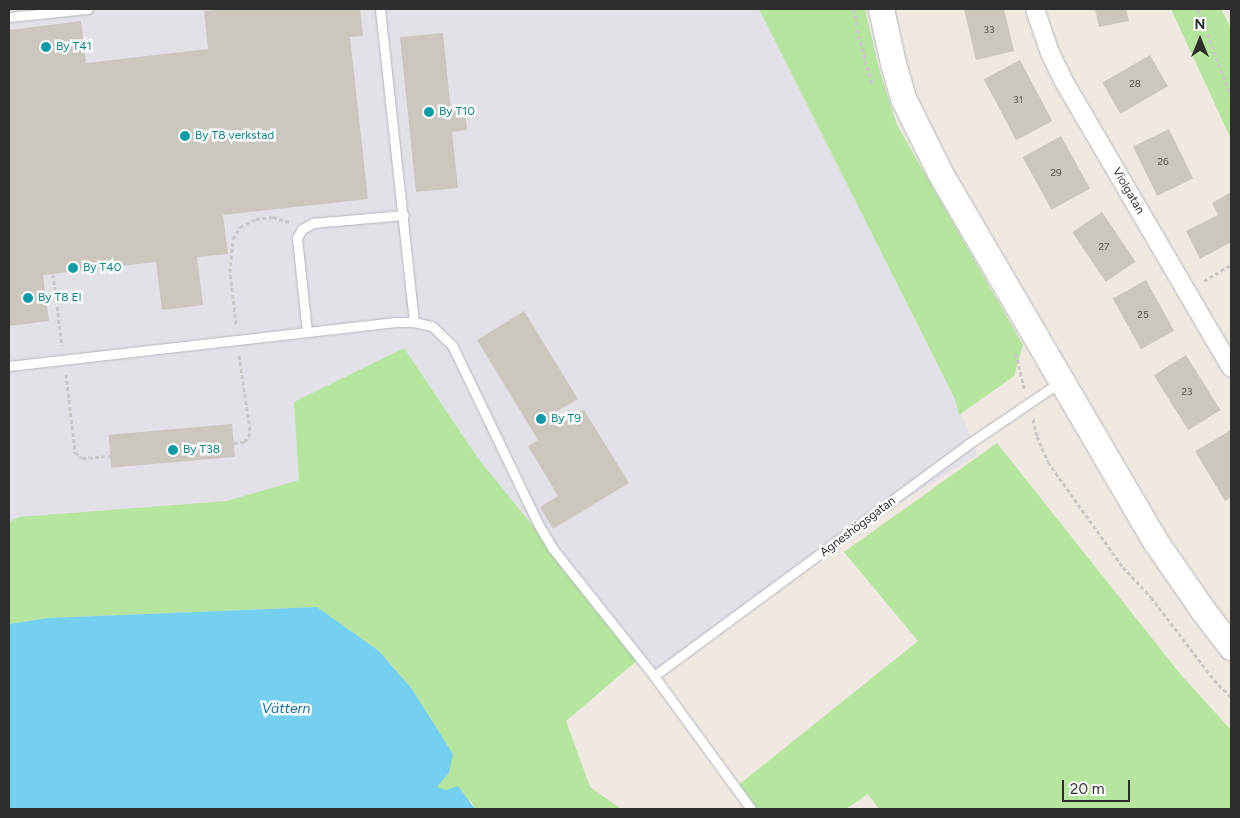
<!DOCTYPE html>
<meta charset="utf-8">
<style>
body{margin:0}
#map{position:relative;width:1240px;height:818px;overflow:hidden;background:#efe9e1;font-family:Figtree,sans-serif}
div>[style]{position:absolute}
.industrial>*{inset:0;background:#e3e1e8}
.green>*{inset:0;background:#b6e59e}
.water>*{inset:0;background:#75cff0}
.building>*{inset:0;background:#cbc7bf;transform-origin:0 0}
.path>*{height:3px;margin-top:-1.5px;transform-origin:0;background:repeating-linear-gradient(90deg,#c9c9c9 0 4px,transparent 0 6.5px)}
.roads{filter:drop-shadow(0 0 1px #b4b7c1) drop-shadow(0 0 1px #b4b7c1)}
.lane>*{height:9px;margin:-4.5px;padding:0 4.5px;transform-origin:4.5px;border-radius:4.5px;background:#fff}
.street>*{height:18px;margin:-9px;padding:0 9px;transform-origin:9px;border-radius:9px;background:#fff}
.secondary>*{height:25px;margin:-12.5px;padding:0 12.5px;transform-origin:12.5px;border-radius:12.5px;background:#fff}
.dots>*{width:14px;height:14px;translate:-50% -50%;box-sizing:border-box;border:2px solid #fff;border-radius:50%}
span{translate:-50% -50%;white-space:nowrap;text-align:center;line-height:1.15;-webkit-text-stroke:5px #fff;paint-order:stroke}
.number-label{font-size:10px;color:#555452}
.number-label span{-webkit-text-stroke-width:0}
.culture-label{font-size:12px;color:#0d838f}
.left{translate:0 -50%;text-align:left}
.street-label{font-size:12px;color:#2e2e2e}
.water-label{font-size:14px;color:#0d6fa3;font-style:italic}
.frame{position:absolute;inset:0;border:10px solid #2e2e2e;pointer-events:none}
.north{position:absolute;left:1175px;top:15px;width:50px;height:50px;-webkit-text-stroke:4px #fff;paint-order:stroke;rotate:0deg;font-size:14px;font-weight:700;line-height:20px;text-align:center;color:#2e2e2e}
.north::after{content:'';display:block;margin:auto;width:18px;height:22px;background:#2e2e2e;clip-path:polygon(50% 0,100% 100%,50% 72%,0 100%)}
.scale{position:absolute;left:1062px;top:780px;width:68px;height:22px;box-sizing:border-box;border:2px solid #2e2e2e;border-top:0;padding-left:6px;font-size:15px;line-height:18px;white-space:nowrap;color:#2e2e2e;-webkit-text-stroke:4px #fff;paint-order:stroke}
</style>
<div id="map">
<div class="industrial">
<i style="clip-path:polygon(9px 9px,759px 9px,956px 399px,977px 455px,842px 539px,654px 676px,640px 659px,317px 607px,46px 618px,9px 624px)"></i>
</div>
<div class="green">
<i style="clip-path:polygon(759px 9px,865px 9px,879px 69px,897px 125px,1023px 345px,1014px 376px,959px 415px,955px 399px)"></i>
<i style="clip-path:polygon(1171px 9px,1221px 9px,1231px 28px,1231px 139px)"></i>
<i style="clip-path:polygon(404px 348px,477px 457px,640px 658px,566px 721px,590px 787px,621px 809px,475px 809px,471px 801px,436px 787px,453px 754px,412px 689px,379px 651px,317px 607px,48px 618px,9px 624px,9px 522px,19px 517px,227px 501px,299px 480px,294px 402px)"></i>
<i style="clip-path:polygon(997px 443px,1181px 675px,1231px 730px,1231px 809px,879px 809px,868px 794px,846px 809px,752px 809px,736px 787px,918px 641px,844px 552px)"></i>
</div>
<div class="water">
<i style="clip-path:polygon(317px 607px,379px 651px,412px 689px,453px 754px,449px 773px,437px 787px,446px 790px,458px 786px,475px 809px,9px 809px,9px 624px,48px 618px)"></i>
</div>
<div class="building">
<i style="clip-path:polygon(228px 9px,360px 9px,363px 36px,350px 37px,368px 199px,223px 215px,228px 254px,197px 257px,203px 305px,162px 310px,156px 262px,43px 275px,49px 321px,9px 326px,9px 30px,81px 21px,86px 63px,208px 49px,204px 11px)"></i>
<i style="clip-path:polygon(964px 9px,1004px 9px,1014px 51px,976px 60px)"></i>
<i style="clip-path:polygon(1095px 9px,1126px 9px,1129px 21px,1099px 27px)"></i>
<i style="clip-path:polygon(443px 33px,451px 112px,465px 111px,467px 130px,452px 132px,458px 188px,416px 192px,400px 37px)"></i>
<i style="left:1150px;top:55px;width:36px;height:55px;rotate:60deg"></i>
<i style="left:1020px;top:60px;width:69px;height:41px;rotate:62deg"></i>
<i style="left:1169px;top:129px;width:55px;height:40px;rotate:64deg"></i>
<i style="left:1061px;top:136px;width:60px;height:44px;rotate:61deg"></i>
<i style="clip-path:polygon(1231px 192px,1231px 242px,1200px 259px,1186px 231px,1218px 215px,1212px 203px)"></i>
<i style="left:1102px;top:212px;width:60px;height:36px;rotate:56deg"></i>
<i style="left:1146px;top:280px;width:58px;height:38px;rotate:61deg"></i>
<i style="clip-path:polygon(524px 311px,578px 399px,554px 413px,561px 424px,584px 410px,629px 483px,553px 529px,540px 507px,558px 496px,528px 446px,538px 440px,477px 340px)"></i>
<i style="left:1186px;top:355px;width:65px;height:38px;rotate:58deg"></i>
<i style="left:232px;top:424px;width:33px;height:124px;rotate:85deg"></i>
<i style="clip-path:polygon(1231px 430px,1231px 497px,1225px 501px,1195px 451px)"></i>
</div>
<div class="path">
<i style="left:854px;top:9px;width:20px;rotate:81deg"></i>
<i style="left:857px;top:29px;width:57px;rotate:74.7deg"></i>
<i style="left:1198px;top:9px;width:93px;rotate:69.2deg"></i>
<i style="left:53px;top:274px;width:72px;rotate:82.8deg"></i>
<i style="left:1204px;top:281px;width:31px;rotate:-31deg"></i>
<i style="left:236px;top:324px;width:52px;rotate:-96.6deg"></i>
<i style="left:230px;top:272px;width:33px;rotate:-85deg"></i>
<i style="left:233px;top:239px;width:14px;rotate:-60deg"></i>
<i style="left:240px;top:227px;width:18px;rotate:-27deg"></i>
<i style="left:256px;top:219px;width:17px;rotate:-7deg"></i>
<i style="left:273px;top:217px;width:17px;rotate:17deg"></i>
<i style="left:1016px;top:353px;width:37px;rotate:77deg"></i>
<i style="left:66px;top:374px;width:79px;rotate:83.4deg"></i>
<i style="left:75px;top:452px;width:9px;rotate:41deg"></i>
<i style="left:82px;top:458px;width:29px;rotate:-4deg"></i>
<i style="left:1033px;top:419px;width:17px;rotate:77deg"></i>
<i style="left:1037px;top:436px;width:28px;rotate:67deg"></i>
<i style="left:1048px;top:462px;width:129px;rotate:54.5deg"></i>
<i style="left:1123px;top:567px;width:41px;rotate:47deg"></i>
<i style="left:1151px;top:597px;width:104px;rotate:52.8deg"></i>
<i style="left:1214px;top:680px;width:24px;rotate:45deg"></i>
<i style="left:234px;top:443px;width:10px;rotate:-6deg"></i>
<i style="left:244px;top:442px;width:7px;rotate:-45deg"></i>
<i style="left:249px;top:437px;width:7px;rotate:-82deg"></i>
<i style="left:250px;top:430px;width:76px;rotate:-98.3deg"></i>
</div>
<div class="roads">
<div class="lane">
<i style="left:380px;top:9px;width:315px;rotate:83.8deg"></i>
<i style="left:9px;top:17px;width:79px;rotate:-5.8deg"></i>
<i style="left:307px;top:332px;width:95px;rotate:-96.1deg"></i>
<i style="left:297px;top:238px;width:10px;rotate:-61deg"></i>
<i style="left:302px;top:229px;width:13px;rotate:-29deg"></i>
<i style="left:313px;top:223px;width:91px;rotate:-5deg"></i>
<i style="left:9px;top:366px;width:389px;rotate:-6.5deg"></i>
<i style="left:396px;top:322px;width:18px"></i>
<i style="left:414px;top:322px;width:18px;rotate:13deg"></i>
<i style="left:432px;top:326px;width:28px;rotate:44deg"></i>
<i style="left:452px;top:345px;width:199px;rotate:64.3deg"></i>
<i style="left:538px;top:524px;width:29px;rotate:59deg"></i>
<i style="left:553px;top:549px;width:162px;rotate:51.5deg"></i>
<i style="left:654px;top:676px;width:165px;rotate:53.9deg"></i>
<i style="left:654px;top:676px;width:389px;rotate:-36.4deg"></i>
<i style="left:967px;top:445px;width:112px;rotate:-34.1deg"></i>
</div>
<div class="street">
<i style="left:1035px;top:9px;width:46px;rotate:71.2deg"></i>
<i style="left:1050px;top:53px;width:30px;rotate:64deg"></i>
<i style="left:1063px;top:80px;width:333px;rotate:59.7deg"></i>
</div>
<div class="secondary">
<i style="left:881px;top:9px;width:55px;rotate:77.5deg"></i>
<i style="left:893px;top:63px;width:36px;rotate:74deg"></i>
<i style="left:903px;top:98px;width:84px;rotate:63.7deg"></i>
<i style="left:940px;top:173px;width:426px;rotate:59.7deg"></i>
<i style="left:1155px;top:541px;width:83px;rotate:55.3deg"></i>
<i style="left:1202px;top:609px;width:48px;rotate:52.7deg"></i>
</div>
</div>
<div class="dots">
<i style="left:46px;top:47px;background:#0f9aa8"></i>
<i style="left:429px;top:112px;background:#0f9aa8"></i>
<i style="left:185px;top:136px;background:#0f9aa8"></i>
<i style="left:73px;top:268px;background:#0f9aa8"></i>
<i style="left:28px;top:298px;background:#0f9aa8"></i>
<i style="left:541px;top:419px;background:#0f9aa8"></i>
<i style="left:173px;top:450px;background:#0f9aa8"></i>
</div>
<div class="number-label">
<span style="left:989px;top:30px">33</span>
<span style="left:1135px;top:84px">28</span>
<span style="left:1018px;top:100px">31</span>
<span style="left:1163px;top:162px">26</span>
<span style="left:1056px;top:173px">29</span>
<span style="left:1104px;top:247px">27</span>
<span style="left:1143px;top:315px">25</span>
<span style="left:1187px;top:392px">23</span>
</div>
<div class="culture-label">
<span class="left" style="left:56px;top:47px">By T41</span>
<span class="left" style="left:439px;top:112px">By T10</span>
<span class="left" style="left:195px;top:136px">By T8 verkstad</span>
<span class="left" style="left:83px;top:268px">By T40</span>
<span class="left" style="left:38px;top:298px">By T8 El</span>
<span class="left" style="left:551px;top:419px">By T9</span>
<span class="left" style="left:183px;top:450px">By T38</span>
</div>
<div class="street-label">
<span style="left:1128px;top:191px;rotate:60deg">Violgatan</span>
<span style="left:858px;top:527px;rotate:-37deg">Agneshögsgatan</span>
</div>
<div class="water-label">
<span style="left:286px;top:709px">Vättern</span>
</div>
<div class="frame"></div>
<div class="north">N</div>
<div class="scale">20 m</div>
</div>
